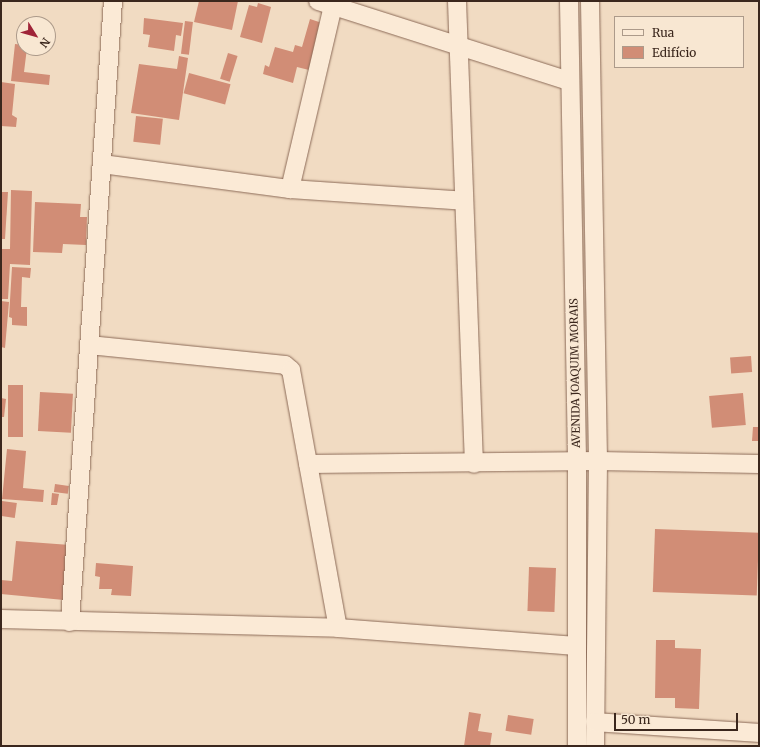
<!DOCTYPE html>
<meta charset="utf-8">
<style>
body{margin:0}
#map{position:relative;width:760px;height:747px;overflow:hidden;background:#f1dbc2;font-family:Merriweather,serif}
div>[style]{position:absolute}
.building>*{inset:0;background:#d18d76;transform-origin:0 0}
.roads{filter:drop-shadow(0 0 1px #8c6b58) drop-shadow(0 0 1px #8c6b58)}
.minor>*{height:18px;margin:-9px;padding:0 9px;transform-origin:9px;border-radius:9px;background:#fbead6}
span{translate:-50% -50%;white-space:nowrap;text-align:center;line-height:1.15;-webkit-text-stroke:3px #f8e7d2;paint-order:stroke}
.street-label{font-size:11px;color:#3b271d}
.frame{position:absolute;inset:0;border:2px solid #3b271d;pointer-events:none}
.legend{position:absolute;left:614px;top:16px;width:130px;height:52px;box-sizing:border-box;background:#f8e7d2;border:1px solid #ac9a8a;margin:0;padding:5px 7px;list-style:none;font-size:12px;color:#3b271d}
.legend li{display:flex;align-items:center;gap:8px;height:20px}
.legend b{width:20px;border:1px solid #ac9a8a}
.north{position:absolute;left:16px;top:16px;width:40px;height:40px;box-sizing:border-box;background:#f8e7d2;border:1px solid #ac9a8a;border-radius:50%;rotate:127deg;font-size:11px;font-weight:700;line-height:16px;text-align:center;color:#3b271d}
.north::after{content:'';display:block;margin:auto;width:14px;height:18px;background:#9f2438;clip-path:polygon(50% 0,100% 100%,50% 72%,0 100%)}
.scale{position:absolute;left:614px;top:713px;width:124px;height:18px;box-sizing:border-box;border:2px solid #3b271d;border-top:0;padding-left:5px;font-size:12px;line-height:14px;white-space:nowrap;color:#3b271d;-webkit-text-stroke:3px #f8e7d2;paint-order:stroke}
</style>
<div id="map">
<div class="building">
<i style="clip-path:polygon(199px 1px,238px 1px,232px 30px,194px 22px)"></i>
<i style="clip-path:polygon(258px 3px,271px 7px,262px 43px,240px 37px,249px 5px,257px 7px)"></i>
<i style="clip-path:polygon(144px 18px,183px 23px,181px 36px,176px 35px,174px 51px,148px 47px,150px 35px,143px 34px)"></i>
<i style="clip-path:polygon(310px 19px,322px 23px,309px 70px,297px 67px,293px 83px,263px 74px,265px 65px,269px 67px,275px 47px,293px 52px,295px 45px,302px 47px)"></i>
<i style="left:185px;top:21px;width:8px;height:33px;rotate:7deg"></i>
<i style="clip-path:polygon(15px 44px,24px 45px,27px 48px,24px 72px,50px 75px,49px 85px,11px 81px)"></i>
<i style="left:228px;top:53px;width:10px;height:27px;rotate:17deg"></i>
<i style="clip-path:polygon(179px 56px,188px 58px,179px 120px,131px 113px,139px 64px,177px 69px)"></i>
<i style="left:189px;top:73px;width:43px;height:21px;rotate:15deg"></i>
<i style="clip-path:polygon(1px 82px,15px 84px,12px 115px,17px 118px,16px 127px,1px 126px)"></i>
<i style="left:136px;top:116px;width:27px;height:26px;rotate:6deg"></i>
<i style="clip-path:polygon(11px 190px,32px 191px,30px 265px,10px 264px,8px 299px,1px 299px,1px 249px,10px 249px)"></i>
<i style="clip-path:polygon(1px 192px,8px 192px,5px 239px,1px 239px)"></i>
<i style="clip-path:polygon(35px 202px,81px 204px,80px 217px,87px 217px,86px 245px,63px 244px,62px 253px,33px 252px)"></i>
<i style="clip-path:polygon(12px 267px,31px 268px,30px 278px,22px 277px,21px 307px,27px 307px,27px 326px,12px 325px,12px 318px,9px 317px)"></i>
<i style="clip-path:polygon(1px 301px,9px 302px,5px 348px,1px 347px)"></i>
<i style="left:751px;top:356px;width:16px;height:21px;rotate:86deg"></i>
<i style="left:8px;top:385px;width:15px;height:52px"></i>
<i style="left:40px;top:392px;width:33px;height:39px;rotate:3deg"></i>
<i style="left:743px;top:393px;width:32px;height:34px;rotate:85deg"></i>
<i style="clip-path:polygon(1px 398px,6px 399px,4px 417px,1px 417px)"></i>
<i style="clip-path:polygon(753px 427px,759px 427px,759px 441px,752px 441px)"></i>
<i style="clip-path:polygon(7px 449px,26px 451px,23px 488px,44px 490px,43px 502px,2px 499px)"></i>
<i style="left:55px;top:484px;width:14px;height:8px;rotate:8deg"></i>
<i style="clip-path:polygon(52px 493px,59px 494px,57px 505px,51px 505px)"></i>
<i style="left:2px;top:501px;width:15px;height:15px;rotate:8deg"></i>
<i style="left:655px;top:529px;width:104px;height:63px;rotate:2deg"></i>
<i style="clip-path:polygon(16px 541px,70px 545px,64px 600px,1px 594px,1px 580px,12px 581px)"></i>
<i style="clip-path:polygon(96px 563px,133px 566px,131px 596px,111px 595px,112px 589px,99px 589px,100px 577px,95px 576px)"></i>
<i style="left:529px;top:567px;width:27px;height:44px;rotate:2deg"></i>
<i style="clip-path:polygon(656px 640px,675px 640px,675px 648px,701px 649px,699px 709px,675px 708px,675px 698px,655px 698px)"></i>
<i style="clip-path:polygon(469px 712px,481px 714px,478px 731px,492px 733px,490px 746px,464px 746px)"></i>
<i style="left:508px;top:715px;width:26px;height:16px;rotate:9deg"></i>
</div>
<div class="roads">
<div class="minor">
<i style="left:318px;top:1px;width:263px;rotate:17.7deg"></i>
<i style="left:457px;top:1px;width:463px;rotate:87.9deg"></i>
<i style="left:569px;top:1px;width:462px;rotate:89deg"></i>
<i style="left:577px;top:463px;width:283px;rotate:90deg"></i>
<i style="left:590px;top:1px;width:460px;rotate:89deg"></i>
<i style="left:598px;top:461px;width:285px;rotate:90.6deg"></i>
<i style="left:102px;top:164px;width:190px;rotate:7.6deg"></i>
<i style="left:290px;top:189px;width:174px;rotate:3.9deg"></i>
<i style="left:290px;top:189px;width:193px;rotate:-76.8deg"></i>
<i style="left:89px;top:345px;width:197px;rotate:5.8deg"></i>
<i style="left:285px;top:365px;width:8px;rotate:40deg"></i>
<i style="left:291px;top:370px;width:262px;rotate:79.7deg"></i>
<i style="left:308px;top:464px;width:290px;rotate:-0.6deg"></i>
<i style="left:598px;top:461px;width:161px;rotate:1.1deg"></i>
<i style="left:1px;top:619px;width:337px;rotate:1.5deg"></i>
<i style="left:338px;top:628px;width:239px;rotate:4.3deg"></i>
<i style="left:70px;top:622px;width:622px;rotate:-86.04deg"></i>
<i style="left:595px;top:722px;width:164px;rotate:3.8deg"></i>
</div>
</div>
<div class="street-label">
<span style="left:575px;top:373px;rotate:-91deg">AVENIDA JOAQUIM MORAIS</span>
</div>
<div class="frame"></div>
<ul class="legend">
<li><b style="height:5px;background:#fbead6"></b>Rua</li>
<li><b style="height:11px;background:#d18d76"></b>Edifício</li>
</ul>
<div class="north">N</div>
<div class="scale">50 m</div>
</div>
